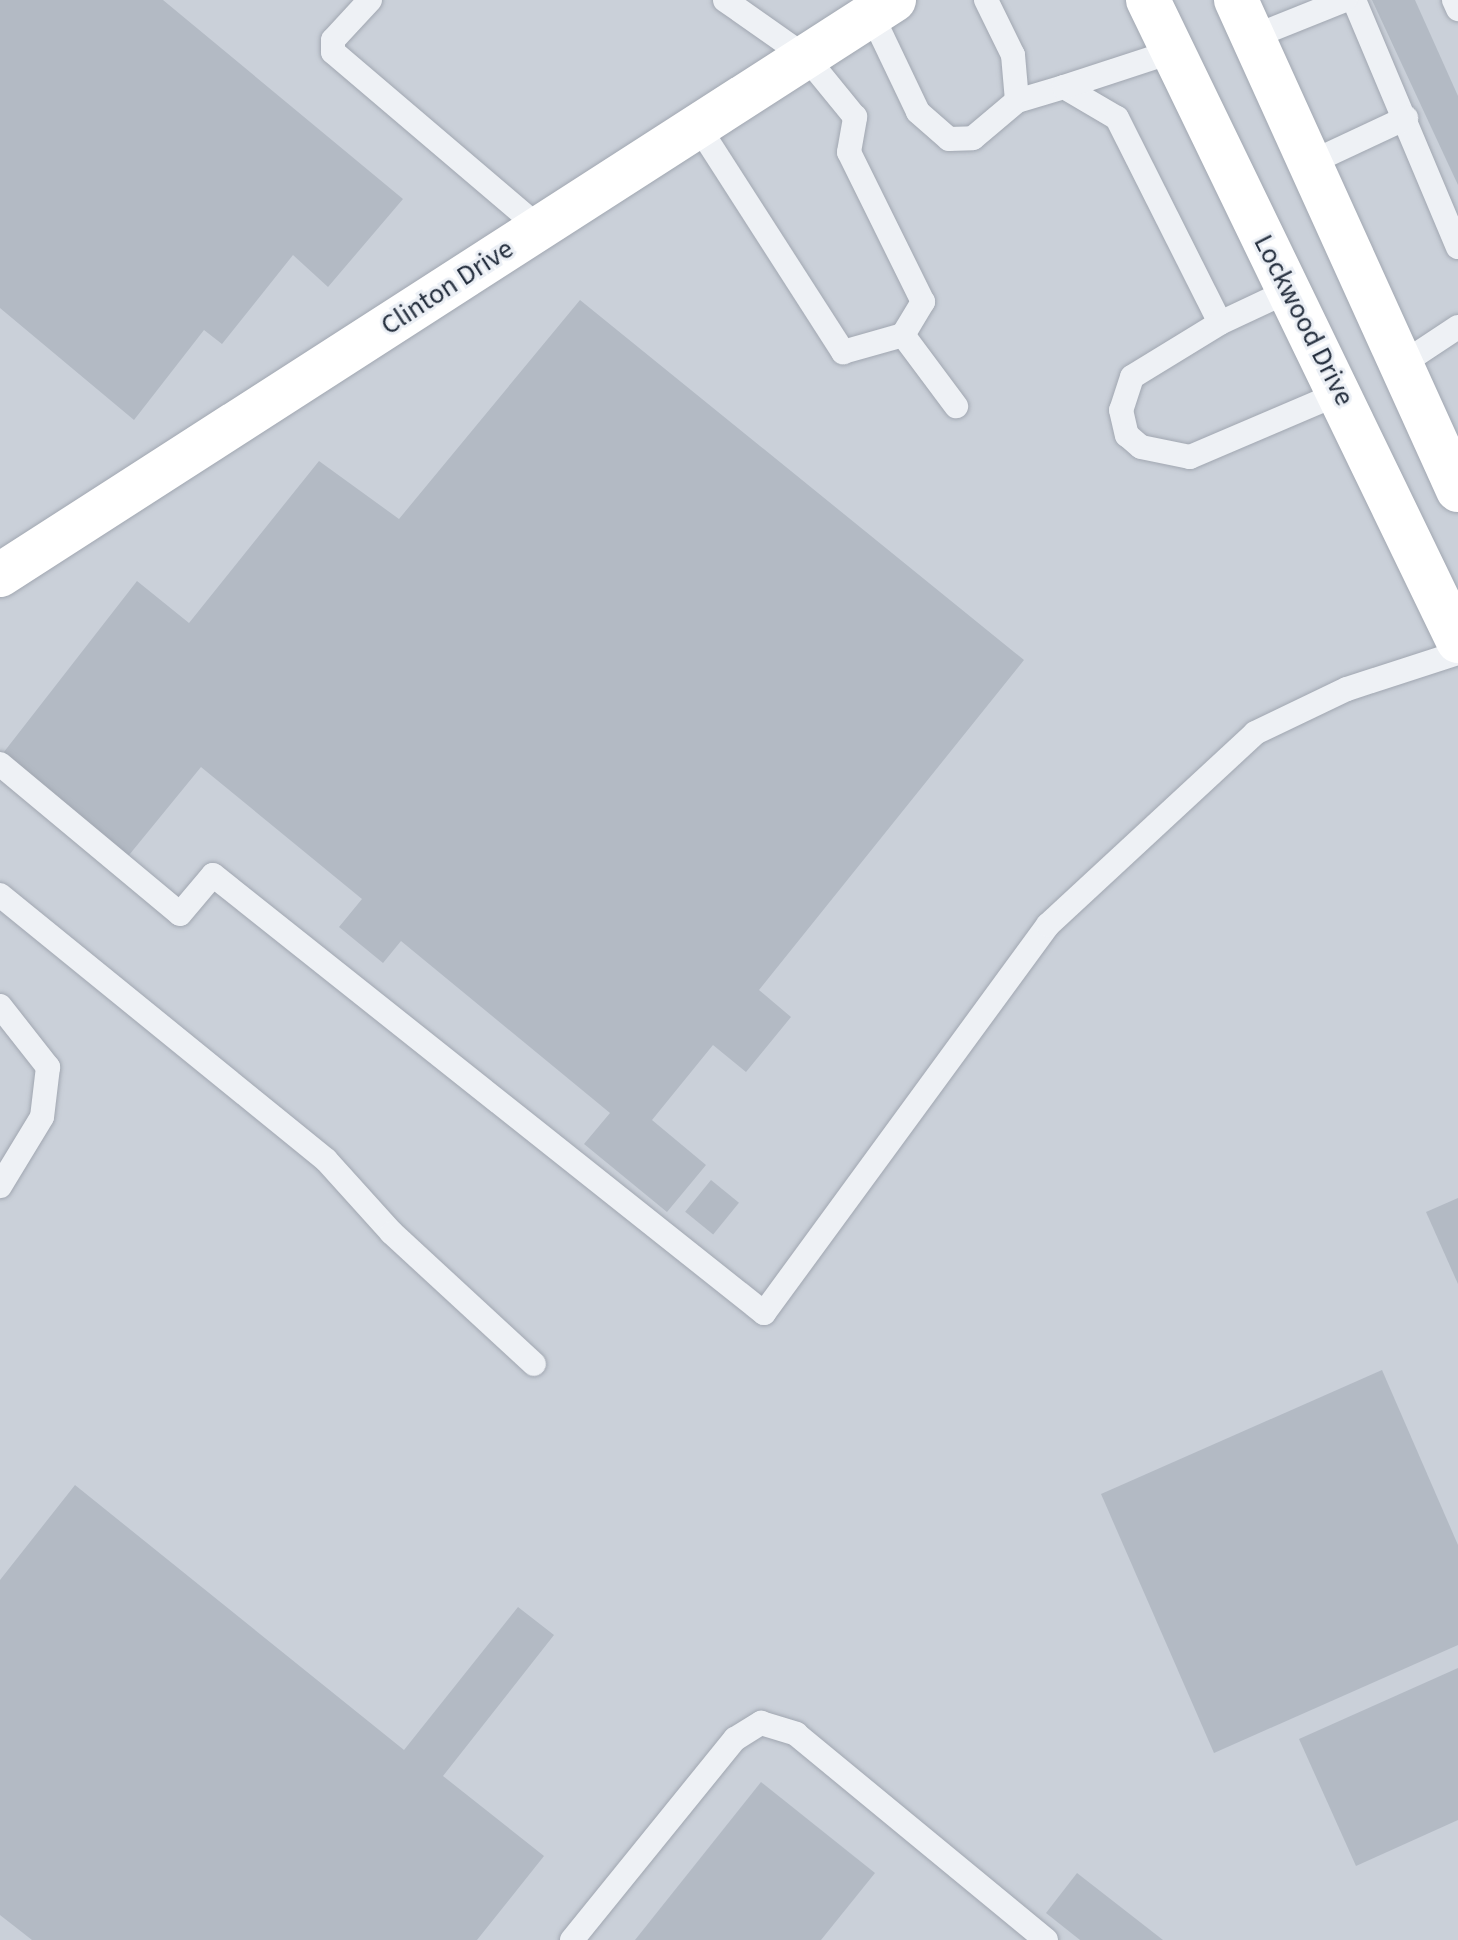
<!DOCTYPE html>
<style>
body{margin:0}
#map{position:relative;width:1458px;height:1940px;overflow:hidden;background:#dce0e7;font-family:"Source Sans 3",sans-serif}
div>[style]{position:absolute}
.built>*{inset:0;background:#cad0d9;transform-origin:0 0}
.building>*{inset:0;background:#b3bac4;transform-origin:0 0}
.roads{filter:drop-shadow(0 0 2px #a1a7b1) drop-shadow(0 0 2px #a1a7b1)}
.lane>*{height:24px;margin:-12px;padding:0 12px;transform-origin:12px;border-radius:12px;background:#eef1f5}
.secondary>*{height:44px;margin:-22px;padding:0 22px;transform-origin:22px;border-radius:22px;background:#fff}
span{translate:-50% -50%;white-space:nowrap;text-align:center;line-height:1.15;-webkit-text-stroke:6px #ebeff5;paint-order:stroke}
.street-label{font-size:28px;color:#252f3e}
</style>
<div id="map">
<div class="built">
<i style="left:0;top:0;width:1458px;height:1940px"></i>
</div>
<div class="building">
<i style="clip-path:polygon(0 0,163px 0,403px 199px,328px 287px,293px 255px,222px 344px,204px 330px,134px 420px,0 308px)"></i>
<i style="clip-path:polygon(1372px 0,1415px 0,1458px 96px,1458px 185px)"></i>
<i style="clip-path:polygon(580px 300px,1024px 660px,759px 990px,791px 1017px,746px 1072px,713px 1045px,652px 1120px,706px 1165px,667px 1212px,584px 1144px,610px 1113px,401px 941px,383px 963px,339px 927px,362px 899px,201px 767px,125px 860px,0 757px,137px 581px,189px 623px,319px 461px,399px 519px)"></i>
<i style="left:711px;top:1180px;width:36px;height:41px;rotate:39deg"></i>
<i style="clip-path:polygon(1458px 1198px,1458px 1284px,1426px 1212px)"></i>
<i style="clip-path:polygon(1382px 1370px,1458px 1545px,1458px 1645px,1214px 1753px,1101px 1494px)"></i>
<i style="clip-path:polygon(75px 1485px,404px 1750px,518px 1607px,554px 1635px,443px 1776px,544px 1856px,477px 1940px,32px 1940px,0 1915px,0 1580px)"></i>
<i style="clip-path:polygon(1458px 1668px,1458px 1820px,1356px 1866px,1299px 1739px)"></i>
<i style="clip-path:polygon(761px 1782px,875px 1873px,821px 1940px,635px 1940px)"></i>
<i style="clip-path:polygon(1077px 1873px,1163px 1940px,1080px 1940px,1046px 1913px)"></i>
</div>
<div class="roads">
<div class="lane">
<i style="left:370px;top:0;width:54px;rotate:132.8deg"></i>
<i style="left:333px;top:40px;width:12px;rotate:90deg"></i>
<i style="left:333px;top:52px;width:272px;rotate:40.4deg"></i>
<i style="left:986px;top:0;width:61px;rotate:63.9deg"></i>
<i style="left:1013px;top:55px;width:46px;rotate:85deg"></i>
<i style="left:1354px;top:0;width:268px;rotate:67.2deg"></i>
<i style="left:1454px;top:0;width:10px;rotate:66deg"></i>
<i style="left:868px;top:7px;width:116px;rotate:64.5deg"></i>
<i style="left:918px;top:112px;width:41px;rotate:41.1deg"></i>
<i style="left:949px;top:139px;width:24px;rotate:-2deg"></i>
<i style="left:973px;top:138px;width:57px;rotate:-40.1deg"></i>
<i style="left:1017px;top:101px;width:49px;rotate:-16.6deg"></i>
<i style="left:1064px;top:87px;width:61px;rotate:30.3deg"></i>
<i style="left:1117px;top:118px;width:229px;rotate:63.3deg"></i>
<i style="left:1220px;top:323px;width:75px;rotate:-25.2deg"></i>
<i style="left:1253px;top:37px;width:99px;rotate:-21.9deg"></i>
<i style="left:1064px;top:87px;width:113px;rotate:-18.1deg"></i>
<i style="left:698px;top:126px;width:269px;rotate:57.3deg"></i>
<i style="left:843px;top:352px;width:62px;rotate:-15.8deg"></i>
<i style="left:903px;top:335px;width:39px;rotate:-59deg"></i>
<i style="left:923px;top:302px;width:167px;rotate:-116.3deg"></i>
<i style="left:849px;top:152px;width:36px;rotate:-80deg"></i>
<i style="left:855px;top:117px;width:77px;rotate:-129.2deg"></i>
<i style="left:806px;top:57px;width:99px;rotate:-144.9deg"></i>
<i style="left:1312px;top:162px;width:104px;rotate:-25.1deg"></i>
<i style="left:1220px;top:323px;width:103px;rotate:148.5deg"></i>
<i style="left:1132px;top:377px;width:35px;rotate:108deg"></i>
<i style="left:1121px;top:410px;width:26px;rotate:77deg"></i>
<i style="left:1127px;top:435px;width:18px;rotate:41deg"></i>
<i style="left:1141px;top:447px;width:50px;rotate:11.5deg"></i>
<i style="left:1190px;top:457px;width:163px;rotate:-23.1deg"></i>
<i style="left:903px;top:335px;width:89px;rotate:53.3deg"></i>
<i style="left:1402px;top:364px;width:67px;rotate:-33.5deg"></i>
<i style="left:0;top:764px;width:234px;rotate:39.8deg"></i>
<i style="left:180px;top:914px;width:51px;rotate:-49.8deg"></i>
<i style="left:213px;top:875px;width:704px;rotate:38.48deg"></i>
<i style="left:764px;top:1313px;width:481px;rotate:-53.8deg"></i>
<i style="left:1048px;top:925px;width:282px;rotate:-42.8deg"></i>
<i style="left:1255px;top:733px;width:102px;rotate:-25.6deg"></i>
<i style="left:1347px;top:689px;width:117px;rotate:-18deg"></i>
<i style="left:0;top:895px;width:420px;rotate:39.1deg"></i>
<i style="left:326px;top:1160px;width:98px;rotate:47.9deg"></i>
<i style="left:392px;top:1233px;width:193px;rotate:42.7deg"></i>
<i style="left:0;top:1006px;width:78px;rotate:51.8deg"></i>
<i style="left:48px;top:1067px;width:50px;rotate:96.8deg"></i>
<i style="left:42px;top:1117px;width:81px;rotate:121.3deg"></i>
<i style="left:572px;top:1940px;width:259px;rotate:-51deg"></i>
<i style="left:735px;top:1739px;width:31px;rotate:-32deg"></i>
<i style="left:761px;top:1723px;width:37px;rotate:17deg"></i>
<i style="left:796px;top:1734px;width:324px;rotate:39.5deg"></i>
</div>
<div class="secondary">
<i style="left:1148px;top:0;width:712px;rotate:64.19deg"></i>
<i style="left:1236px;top:0;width:538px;rotate:65.63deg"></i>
<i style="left:0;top:575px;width:1063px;rotate:-32.75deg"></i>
</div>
</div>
<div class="street-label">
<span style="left:447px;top:287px;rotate:-33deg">Clinton Drive</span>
<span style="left:1304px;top:320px;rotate:63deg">Lockwood Drive</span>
</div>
</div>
